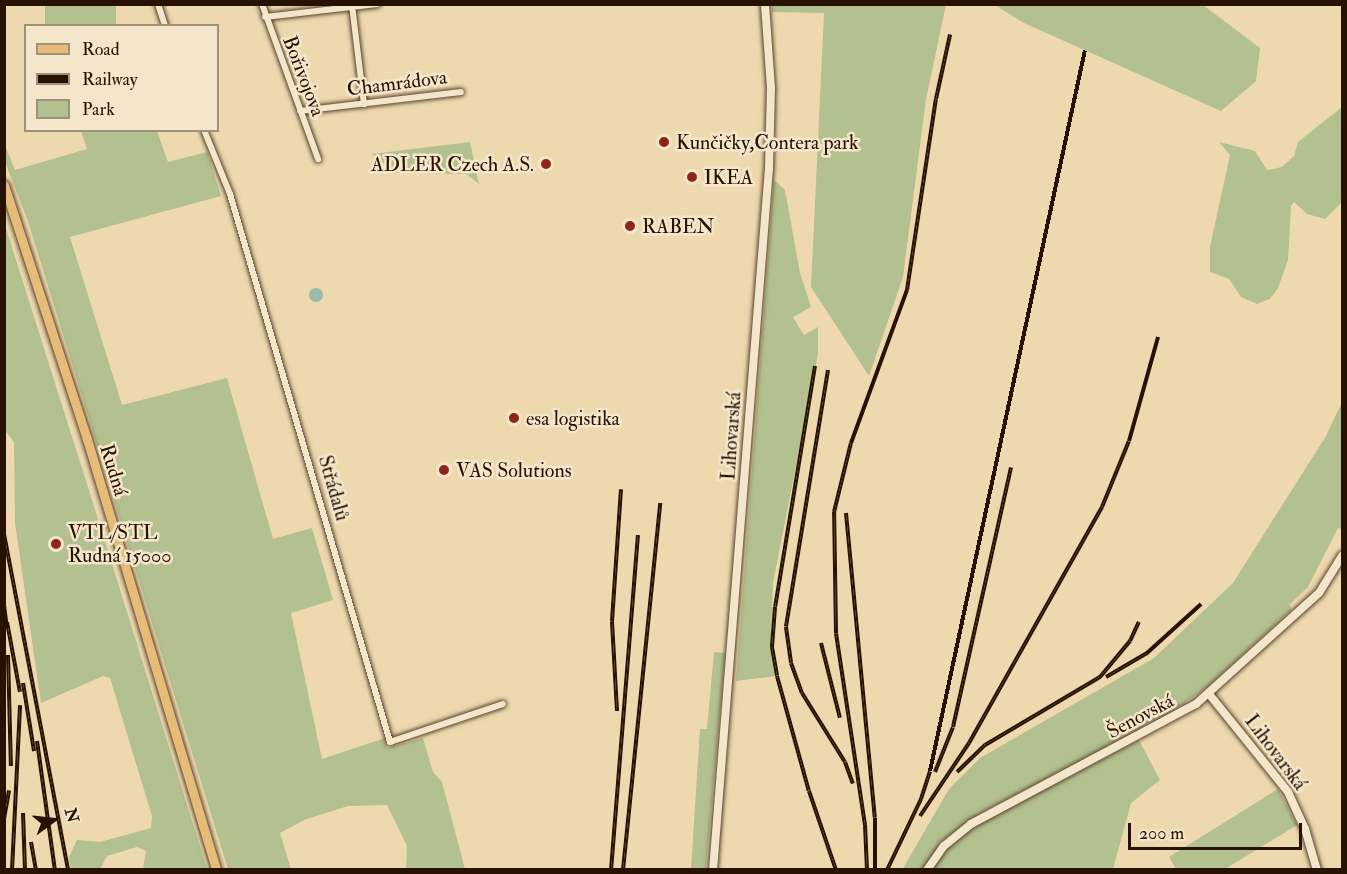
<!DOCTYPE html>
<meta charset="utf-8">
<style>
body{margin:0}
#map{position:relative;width:1347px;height:874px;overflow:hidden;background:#eed9af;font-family:"IM FELL Double Pica",serif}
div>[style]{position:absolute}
.green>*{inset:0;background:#b3c08f;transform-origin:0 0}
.water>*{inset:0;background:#99baae}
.round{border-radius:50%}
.roads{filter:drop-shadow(0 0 2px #59432c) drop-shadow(0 0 2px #59432c)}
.minor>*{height:6px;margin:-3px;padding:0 3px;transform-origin:3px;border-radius:3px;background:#f4e6cb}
.tertiary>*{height:8px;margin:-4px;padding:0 4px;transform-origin:4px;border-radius:4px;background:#f4e6cb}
.primary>*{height:9px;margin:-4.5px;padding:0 4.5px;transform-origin:4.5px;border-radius:4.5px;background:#e7bc78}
.rail>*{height:4px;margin-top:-2px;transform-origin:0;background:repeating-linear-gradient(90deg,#f4e6cb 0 4.5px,#271101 0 9px);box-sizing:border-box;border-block:2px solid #271101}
.dots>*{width:16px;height:16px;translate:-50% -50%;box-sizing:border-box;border:3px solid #f4e6cb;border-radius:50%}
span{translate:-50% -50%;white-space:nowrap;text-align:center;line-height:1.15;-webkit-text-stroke:5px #f4e6cb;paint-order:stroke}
.street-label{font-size:20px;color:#271101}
.poi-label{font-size:20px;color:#271101}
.left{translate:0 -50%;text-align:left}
.right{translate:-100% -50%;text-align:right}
.frame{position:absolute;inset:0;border:6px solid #271101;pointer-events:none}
.legend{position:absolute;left:24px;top:24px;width:195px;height:108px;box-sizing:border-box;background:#f4e6cb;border:2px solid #a2917a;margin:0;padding:8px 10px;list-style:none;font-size:18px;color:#271101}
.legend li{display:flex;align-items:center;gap:12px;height:30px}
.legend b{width:30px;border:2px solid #a2917a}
.north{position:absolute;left:24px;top:790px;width:60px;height:60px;-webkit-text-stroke:4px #f4e6cb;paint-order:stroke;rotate:75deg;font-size:16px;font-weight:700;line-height:24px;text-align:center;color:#271101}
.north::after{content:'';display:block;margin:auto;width:21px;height:27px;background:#271101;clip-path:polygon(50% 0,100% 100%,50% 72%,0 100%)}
.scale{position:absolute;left:1128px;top:823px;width:174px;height:27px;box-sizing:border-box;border:3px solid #271101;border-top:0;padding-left:8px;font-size:18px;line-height:21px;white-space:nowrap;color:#271101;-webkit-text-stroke:4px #f4e6cb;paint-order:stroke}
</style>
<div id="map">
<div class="green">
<i style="left:45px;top:5px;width:71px;height:21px"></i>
<i style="clip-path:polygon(772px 5px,946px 5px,926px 99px,903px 277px,869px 376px,811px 287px,824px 13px,772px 12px)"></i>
<i style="clip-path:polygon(995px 5px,1203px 5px,1260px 48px,1256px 81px,1221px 111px,1024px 23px)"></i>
<i style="clip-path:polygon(1342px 107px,1342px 202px,1325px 219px,1307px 214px,1294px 202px,1291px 206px,1288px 260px,1278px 288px,1270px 299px,1257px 304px,1241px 297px,1229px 279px,1210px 272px,1210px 247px,1230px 155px,1219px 142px,1255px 151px,1267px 170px,1282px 167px,1294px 156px,1298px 142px)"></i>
<i style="clip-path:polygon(81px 131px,157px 131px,168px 162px,207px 152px,221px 196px,70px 237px,122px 405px,227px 378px,273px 539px,312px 528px,333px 600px,291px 613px,322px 759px,385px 738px,387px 748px,423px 738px,433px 772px,442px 782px,465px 869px,406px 869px,407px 846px,387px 805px,348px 806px,304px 820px,280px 833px,291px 869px,228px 869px,28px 221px,5px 162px,5px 145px,15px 170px,87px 149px)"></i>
<i style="clip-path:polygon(470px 142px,479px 184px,466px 174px,396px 173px,372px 154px)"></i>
<i style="clip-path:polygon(774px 180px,785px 190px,800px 273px,811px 307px,793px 317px,804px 335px,818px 327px,818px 354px,773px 583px,771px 636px,777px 676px,736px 681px)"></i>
<i style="clip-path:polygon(4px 222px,99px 522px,207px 869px,143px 869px,146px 851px,137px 847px,107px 856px,100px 869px,71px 869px,69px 857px,77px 840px,100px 842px,151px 828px,152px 816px,110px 678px,103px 676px,41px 703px,15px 523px,14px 442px,5px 430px)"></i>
<i style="clip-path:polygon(1342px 402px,1342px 529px,1338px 528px,1308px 587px,1290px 604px,1291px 610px,1206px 688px,1163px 718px,986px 810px,941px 841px,924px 869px,902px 870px,949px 789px,980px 758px,1154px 658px,1233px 583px,1326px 436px)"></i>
<i style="clip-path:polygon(714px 652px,725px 653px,706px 869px,691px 869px,700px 729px,707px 729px)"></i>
<i style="clip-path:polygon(1139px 740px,1160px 780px,1131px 803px,1113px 869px,932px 870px,953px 841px,983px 822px)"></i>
<i style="clip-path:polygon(1278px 789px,1297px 825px,1225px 869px,1176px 869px,1169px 857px)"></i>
</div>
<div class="water">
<i class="round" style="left:309px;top:288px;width:14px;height:14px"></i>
</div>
<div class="roads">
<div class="minor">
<i style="left:158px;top:4px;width:23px;rotate:72deg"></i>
<i style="left:262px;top:4px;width:165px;rotate:70.1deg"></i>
<i style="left:352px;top:5px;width:100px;rotate:83.1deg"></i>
<i style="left:265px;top:17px;width:113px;rotate:-6.6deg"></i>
<i style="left:300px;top:111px;width:162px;rotate:-6.7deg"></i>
<i style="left:204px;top:130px;width:69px;rotate:67.9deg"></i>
<i style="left:230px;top:194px;width:571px;rotate:73.72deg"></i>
<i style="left:390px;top:742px;width:119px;rotate:-18.6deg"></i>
</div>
<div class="tertiary">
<i style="left:1209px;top:694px;width:126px;rotate:51.1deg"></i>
<i style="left:1288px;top:792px;width:41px;rotate:65.3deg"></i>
<i style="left:1305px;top:829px;width:43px;rotate:73.7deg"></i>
<i style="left:713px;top:870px;width:704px;rotate:-85.44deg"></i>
<i style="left:769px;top:168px;width:80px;rotate:-88.6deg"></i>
<i style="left:771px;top:88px;width:84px;rotate:-94.1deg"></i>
<i style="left:927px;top:870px;width:29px;rotate:-55deg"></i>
<i style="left:944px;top:846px;width:35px;rotate:-39deg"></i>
<i style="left:971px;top:824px;width:255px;rotate:-28.1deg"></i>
<i style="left:1196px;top:704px;width:166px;rotate:-42.1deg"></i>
<i style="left:1319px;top:593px;width:44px;rotate:-58.1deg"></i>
</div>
<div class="primary">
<i style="left:4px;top:185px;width:267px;rotate:71.9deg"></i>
<i style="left:87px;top:439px;width:450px;rotate:73.3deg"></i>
</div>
</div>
<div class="rail">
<i style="left:815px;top:366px;width:244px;rotate:99.4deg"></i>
<i style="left:775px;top:607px;width:40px;rotate:94.3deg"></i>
<i style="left:772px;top:647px;width:29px;rotate:80deg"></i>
<i style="left:777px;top:676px;width:119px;rotate:74.5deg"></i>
<i style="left:809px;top:791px;width:83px;rotate:71.1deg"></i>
<i style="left:828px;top:370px;width:260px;rotate:99.3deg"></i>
<i style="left:786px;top:627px;width:36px;rotate:82deg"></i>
<i style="left:791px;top:663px;width:32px;rotate:70deg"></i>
<i style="left:802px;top:693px;width:81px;rotate:58.1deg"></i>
<i style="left:845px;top:762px;width:23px;rotate:70deg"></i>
<i style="left:846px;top:513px;width:306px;rotate:84.6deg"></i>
<i style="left:875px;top:818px;width:52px;rotate:90deg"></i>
<i style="left:4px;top:534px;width:342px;rotate:79.2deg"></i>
<i style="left:4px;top:605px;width:23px;rotate:83deg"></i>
<i style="left:7px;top:622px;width:71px;rotate:79.5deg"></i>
<i style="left:821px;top:643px;width:77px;rotate:75.8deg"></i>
<i style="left:8px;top:655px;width:111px;rotate:88.5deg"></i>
<i style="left:1106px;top:677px;width:48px;rotate:-30.3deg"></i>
<i style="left:1147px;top:653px;width:73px;rotate:-42.2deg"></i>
<i style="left:23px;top:683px;width:69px;rotate:80.8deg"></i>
<i style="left:617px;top:711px;width:90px;rotate:-93.2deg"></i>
<i style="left:612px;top:621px;width:132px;rotate:-86.1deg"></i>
<i style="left:37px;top:741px;width:130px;rotate:82.1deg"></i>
<i style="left:935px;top:772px;width:48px;rotate:-68.2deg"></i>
<i style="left:953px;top:727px;width:266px;rotate:-77.4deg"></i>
<i style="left:957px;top:772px;width:39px;rotate:-44deg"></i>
<i style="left:985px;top:745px;width:134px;rotate:-30.6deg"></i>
<i style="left:1100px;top:677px;width:47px;rotate:-50.2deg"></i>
<i style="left:1130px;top:641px;width:21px;rotate:-65deg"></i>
<i style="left:23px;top:813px;width:57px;rotate:88deg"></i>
<i style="left:920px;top:816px;width:88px;rotate:-56.1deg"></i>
<i style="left:969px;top:743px;width:271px;rotate:-60.6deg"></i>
<i style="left:1102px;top:507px;width:71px;rotate:-67.8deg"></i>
<i style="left:1129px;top:441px;width:108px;rotate:-74.4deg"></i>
<i style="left:4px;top:819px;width:29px;rotate:-80deg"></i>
<i style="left:31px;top:842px;width:28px;rotate:80deg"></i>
<i style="left:12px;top:870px;width:165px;rotate:-87.2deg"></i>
<i style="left:611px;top:870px;width:336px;rotate:-85.4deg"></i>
<i style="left:623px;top:870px;width:369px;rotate:-84.2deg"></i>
<i style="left:867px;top:870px;width:45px;rotate:-92.5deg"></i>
<i style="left:865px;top:825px;width:194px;rotate:-98.6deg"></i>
<i style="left:836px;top:633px;width:121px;rotate:-90.9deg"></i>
<i style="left:834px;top:512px;width:71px;rotate:-76.2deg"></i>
<i style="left:851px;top:443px;width:163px;rotate:-69.9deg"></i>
<i style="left:907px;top:290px;width:193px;rotate:-81.4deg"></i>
<i style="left:936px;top:99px;width:66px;rotate:-77.7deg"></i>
<i style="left:887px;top:870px;width:79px;rotate:-64.4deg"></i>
<i style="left:921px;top:799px;width:29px;rotate:-72deg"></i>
<i style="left:930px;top:771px;width:737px;rotate:-77.87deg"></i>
</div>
<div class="dots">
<i style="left:664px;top:142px;background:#8f2418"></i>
<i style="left:546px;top:164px;background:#8f2418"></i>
<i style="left:692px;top:177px;background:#8f2418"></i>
<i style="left:630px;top:226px;background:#8f2418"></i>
<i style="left:514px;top:418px;background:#8f2418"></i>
<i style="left:444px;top:470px;background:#8f2418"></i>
<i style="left:56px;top:544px;background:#8f2418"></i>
</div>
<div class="street-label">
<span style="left:304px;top:76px;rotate:69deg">Bořivojova</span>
<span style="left:397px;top:83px;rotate:-7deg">Chamrádova</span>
<span style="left:731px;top:436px;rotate:-86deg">Lihovarská</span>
<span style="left:114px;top:470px;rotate:73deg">Rudná</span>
<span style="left:334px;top:488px;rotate:74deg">Střádalů</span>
<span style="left:1140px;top:716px;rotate:-28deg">Šenovská</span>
<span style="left:1276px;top:752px;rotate:53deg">Lihovarská</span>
</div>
<div class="poi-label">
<span class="left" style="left:676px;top:142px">Kunčičky,Contera park</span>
<span class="right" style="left:534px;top:164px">ADLER Czech A.S.</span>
<span class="left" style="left:704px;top:177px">IKEA</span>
<span class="left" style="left:642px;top:226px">RABEN</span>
<span class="left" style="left:526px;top:418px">esa logistika</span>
<span class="left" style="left:456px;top:470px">VAS Solutions</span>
<span class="left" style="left:68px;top:544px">VTL/STL<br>Rudná 15000</span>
</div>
<div class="frame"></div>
<ul class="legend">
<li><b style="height:8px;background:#e7bc78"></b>Road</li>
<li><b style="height:8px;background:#271101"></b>Railway</li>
<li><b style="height:16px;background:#b3c08f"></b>Park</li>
</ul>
<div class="north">N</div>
<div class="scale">200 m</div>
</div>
